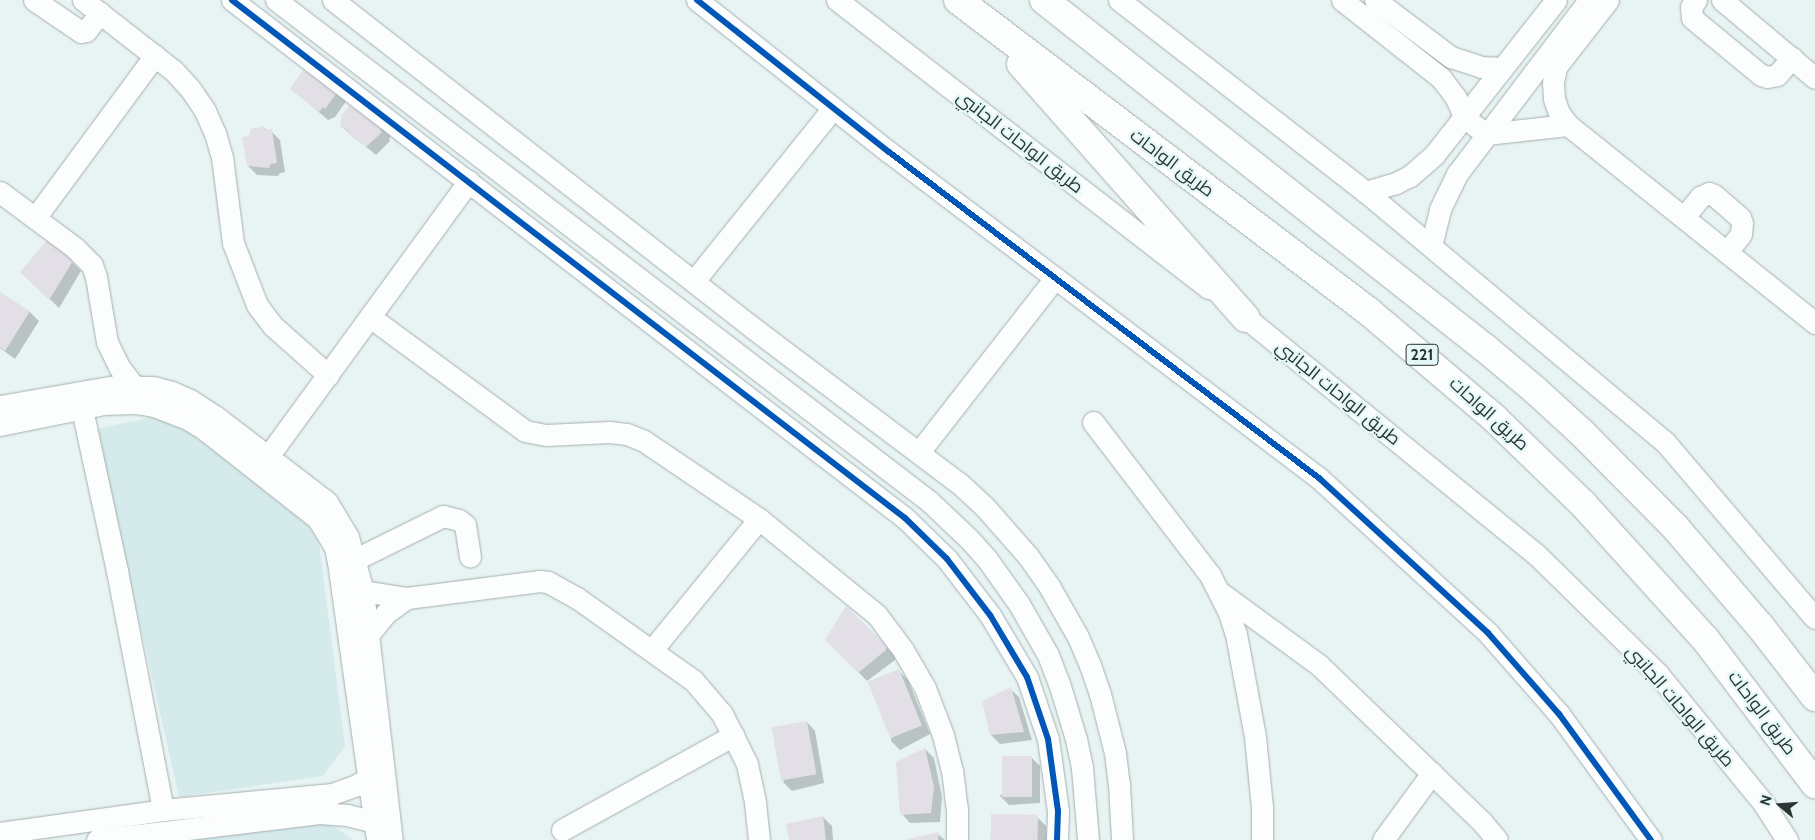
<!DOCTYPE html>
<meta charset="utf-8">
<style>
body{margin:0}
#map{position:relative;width:1815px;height:840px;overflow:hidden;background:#e8f4f4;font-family:Cabin,Cairo,sans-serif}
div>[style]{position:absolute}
.built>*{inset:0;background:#d5eaea}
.shadow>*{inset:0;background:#0003}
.building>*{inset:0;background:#e2dfe6;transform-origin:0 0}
.roads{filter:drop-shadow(0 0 1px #a5aeae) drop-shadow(0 0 1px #a5aeae)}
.minor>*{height:21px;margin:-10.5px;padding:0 10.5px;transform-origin:10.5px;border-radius:10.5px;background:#fcfdfd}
.highway>*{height:28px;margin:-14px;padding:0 14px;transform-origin:14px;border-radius:14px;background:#fcfdfd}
.cycleway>*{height:6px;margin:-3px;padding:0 3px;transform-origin:3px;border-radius:3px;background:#0057b8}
span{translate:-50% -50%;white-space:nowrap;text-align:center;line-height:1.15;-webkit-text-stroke:4.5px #e4f8f8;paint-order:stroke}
.shield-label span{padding:1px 4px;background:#e4f8f8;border:1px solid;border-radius:4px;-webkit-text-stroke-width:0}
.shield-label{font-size:16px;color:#2b3333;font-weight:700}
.street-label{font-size:18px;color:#2b3333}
.north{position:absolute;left:1755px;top:780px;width:50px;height:50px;-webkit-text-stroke:4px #e4f8f8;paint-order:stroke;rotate:288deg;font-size:14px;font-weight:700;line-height:20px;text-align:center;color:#2b3333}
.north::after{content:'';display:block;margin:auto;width:18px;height:22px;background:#2b3333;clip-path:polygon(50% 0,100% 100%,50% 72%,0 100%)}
</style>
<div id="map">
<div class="built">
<i style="clip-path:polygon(154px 417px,189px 432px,305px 521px,319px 543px,345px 746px,323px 776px,179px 797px,96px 429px)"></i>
<i style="clip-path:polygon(328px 823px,354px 840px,179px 840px)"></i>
</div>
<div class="shadow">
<i style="clip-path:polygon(303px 72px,347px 100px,335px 117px,328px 120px,292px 89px)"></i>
<i style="clip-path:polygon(384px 123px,393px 132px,389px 139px,390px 141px,376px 155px,341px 126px)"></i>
<i style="clip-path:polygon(264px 127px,267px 131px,271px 131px,280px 140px,285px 172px,280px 173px,278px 176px,257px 175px,248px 166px,250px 137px)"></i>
<i style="clip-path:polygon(49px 240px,81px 271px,59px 308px,22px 272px)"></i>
<i style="clip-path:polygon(1px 294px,30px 312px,39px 321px,15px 359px,0 348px)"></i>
<i style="clip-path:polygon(847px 608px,895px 656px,895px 660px,867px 681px,827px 640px)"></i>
<i style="clip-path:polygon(899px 671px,908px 680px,930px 734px,900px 750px,891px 741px)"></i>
<i style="clip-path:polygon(1010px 689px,1019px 697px,1032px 740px,1000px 744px,991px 735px)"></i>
<i style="clip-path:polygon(807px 722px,815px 731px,824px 783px,792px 791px,783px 782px)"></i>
<i style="clip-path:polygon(925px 749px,934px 758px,942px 797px,940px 822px,910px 823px,902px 814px)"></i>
<i style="clip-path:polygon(1031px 757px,1040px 766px,1040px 803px,1009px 805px,1000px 796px)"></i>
<i style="clip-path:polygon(823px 817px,832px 826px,833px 840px,790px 840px)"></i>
<i style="clip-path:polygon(1037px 817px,1046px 826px,1047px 840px,994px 840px)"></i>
<i style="clip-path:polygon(938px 834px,945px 840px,909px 840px)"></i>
</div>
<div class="building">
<i style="clip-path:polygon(309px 67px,339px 90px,325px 109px,323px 107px,319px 112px,290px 89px,303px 70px,305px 72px)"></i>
<i style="clip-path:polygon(355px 102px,385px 122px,380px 129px,382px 132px,366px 147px,348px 134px,349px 131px,340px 126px,342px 115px,349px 106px,352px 106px)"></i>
<i style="clip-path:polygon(264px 126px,265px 130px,272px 129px,277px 163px,271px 164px,269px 168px,247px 166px,242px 137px,249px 136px,251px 129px)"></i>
<i style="clip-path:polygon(49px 238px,73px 261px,49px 300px,20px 272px)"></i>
<i style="clip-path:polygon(0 292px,30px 311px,5px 351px,0 347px)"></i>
<i style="clip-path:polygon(846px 606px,886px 645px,886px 650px,858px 673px,825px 640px)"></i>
<i style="left:899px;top:669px;width:61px;height:34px;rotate:68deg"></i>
<i style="clip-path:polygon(1011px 687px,1024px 732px,990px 735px,982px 701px)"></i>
<i style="left:807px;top:721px;width:54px;height:36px;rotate:80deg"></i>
<i style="clip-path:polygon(925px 748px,934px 787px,931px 813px,900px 815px,896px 762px)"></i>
<i style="left:1002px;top:756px;width:30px;height:41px"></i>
<i style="left:991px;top:814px;width:47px;height:26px;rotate:1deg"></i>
<i style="clip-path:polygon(823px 816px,826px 840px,789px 840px,786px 824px)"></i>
<i style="clip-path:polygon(939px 832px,938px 840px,907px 840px,907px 839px)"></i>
</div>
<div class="roads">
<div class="minor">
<i style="left:34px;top:0;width:57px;rotate:34.2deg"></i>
<i style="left:81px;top:32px;width:5px;rotate:-11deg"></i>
<i style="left:86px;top:31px;width:23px;rotate:-52deg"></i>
<i style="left:83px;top:0;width:115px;rotate:38deg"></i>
<i style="left:174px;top:71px;width:25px;rotate:48deg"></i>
<i style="left:191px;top:90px;width:25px;rotate:56deg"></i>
<i style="left:205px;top:111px;width:24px;rotate:66deg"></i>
<i style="left:215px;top:133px;width:25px;rotate:74deg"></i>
<i style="left:222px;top:157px;width:87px;rotate:82.7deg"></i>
<i style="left:233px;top:243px;width:66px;rotate:68.8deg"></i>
<i style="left:257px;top:305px;width:26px;rotate:53deg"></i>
<i style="left:273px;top:326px;width:74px;rotate:41.7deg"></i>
<i style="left:232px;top:0;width:849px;rotate:37.59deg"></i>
<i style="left:905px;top:518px;width:59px;rotate:44.3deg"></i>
<i style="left:947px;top:559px;width:71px;rotate:52.5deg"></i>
<i style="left:990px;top:615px;width:72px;rotate:59.2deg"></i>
<i style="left:1027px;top:677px;width:65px;rotate:71.3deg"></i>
<i style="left:1048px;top:739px;width:73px;rotate:82.1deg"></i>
<i style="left:1058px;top:811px;width:29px;rotate:92deg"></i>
<i style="left:276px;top:0;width:823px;rotate:37.5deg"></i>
<i style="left:929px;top:501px;width:55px;rotate:43.5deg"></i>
<i style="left:969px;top:539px;width:27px;rotate:48deg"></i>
<i style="left:987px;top:559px;width:55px;rotate:54.6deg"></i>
<i style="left:1019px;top:604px;width:59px;rotate:60.4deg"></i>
<i style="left:1048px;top:655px;width:30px;rotate:69deg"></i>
<i style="left:1059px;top:683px;width:59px;rotate:73.1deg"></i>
<i style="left:1076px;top:739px;width:30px;rotate:78deg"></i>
<i style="left:1082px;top:768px;width:72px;rotate:85.2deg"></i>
<i style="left:333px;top:0;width:533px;rotate:37.99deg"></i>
<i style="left:753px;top:328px;width:258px;rotate:37deg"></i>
<i style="left:959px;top:483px;width:34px;rotate:43deg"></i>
<i style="left:984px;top:506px;width:67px;rotate:48.7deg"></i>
<i style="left:1028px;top:556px;width:37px;rotate:55deg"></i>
<i style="left:1049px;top:586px;width:59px;rotate:60.4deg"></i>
<i style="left:1078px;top:637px;width:30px;rotate:67deg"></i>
<i style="left:1090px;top:665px;width:31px;rotate:71deg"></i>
<i style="left:1100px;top:694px;width:61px;rotate:75.7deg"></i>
<i style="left:1115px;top:753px;width:31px;rotate:83deg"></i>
<i style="left:1119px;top:784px;width:56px;rotate:86.9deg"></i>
<i style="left:697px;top:0;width:245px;rotate:38.4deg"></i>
<i style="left:889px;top:152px;width:540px;rotate:37.17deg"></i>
<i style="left:1319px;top:478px;width:229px;rotate:42.5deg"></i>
<i style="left:1488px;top:633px;width:108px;rotate:48.8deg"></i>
<i style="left:1559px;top:714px;width:156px;rotate:53.9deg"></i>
<i style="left:837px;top:0;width:470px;rotate:37.8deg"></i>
<i style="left:1119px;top:0;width:322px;rotate:37.9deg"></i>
<i style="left:1373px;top:198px;width:381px;rotate:39.9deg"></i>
<i style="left:1665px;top:442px;width:231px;rotate:49.6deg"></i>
<i style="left:1342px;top:0;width:126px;rotate:38.2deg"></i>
<i style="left:1441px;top:78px;width:25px;rotate:53deg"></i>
<i style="left:1456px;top:98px;width:21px;rotate:67deg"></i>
<i style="left:1464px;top:117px;width:28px;rotate:38deg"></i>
<i style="left:1486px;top:134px;width:82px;rotate:-6.3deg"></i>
<i style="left:1375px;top:0;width:95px;rotate:36.9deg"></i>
<i style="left:1451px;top:57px;width:32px;rotate:18deg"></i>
<i style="left:1481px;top:67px;width:21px;rotate:3deg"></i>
<i style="left:1608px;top:0;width:85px;rotate:127.8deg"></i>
<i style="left:1556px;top:67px;width:16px;rotate:101deg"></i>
<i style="left:1553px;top:83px;width:16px;rotate:86deg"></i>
<i style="left:1554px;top:99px;width:15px;rotate:70deg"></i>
<i style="left:1559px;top:113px;width:15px;rotate:53deg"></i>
<i style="left:1568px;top:125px;width:317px;rotate:38.7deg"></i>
<i style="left:1696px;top:0;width:9px;rotate:126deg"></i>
<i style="left:1691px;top:7px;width:11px;rotate:85deg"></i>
<i style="left:1692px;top:18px;width:89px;rotate:39.6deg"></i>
<i style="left:1761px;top:75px;width:6px;rotate:18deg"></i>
<i style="left:1767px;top:77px;width:10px;rotate:-11deg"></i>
<i style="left:1777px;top:75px;width:23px;rotate:-49deg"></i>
<i style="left:1722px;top:0;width:121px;rotate:40deg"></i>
<i style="left:0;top:192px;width:94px;rotate:36.7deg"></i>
<i style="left:75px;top:248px;width:24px;rotate:45deg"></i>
<i style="left:92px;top:265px;width:13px;rotate:72deg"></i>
<i style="left:96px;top:277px;width:66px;rotate:80.4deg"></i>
<i style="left:107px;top:342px;width:28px;rotate:64deg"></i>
<i style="left:119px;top:367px;width:23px;rotate:52deg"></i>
<i style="left:133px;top:385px;width:10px;rotate:84deg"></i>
<i style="left:1365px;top:192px;width:32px;rotate:-16deg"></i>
<i style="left:1396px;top:183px;width:16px;rotate:-27deg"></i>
<i style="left:1410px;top:176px;width:32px;rotate:-41deg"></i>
<i style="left:1434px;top:155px;width:197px;rotate:-51.8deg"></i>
<i style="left:1684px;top:217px;width:26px;rotate:-51deg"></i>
<i style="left:1700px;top:197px;width:10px;rotate:-24deg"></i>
<i style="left:1709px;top:193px;width:5px;rotate:22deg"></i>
<i style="left:1714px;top:195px;width:35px;rotate:41deg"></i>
<i style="left:1740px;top:218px;width:5px;rotate:68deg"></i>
<i style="left:1742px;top:223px;width:11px;rotate:95deg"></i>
<i style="left:1741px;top:234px;width:23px;rotate:128deg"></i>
<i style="left:35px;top:218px;width:202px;rotate:-53.6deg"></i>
<i style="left:1431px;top:246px;width:38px;rotate:-76deg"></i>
<i style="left:1440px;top:209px;width:39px;rotate:-64deg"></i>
<i style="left:1457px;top:174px;width:218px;rotate:-52.8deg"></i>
<i style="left:694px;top:281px;width:222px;rotate:-51.2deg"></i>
<i style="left:1234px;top:308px;width:392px;rotate:39.2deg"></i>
<i style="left:1538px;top:556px;width:168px;rotate:44.5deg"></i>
<i style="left:1658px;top:674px;width:168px;rotate:50.8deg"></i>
<i style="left:1764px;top:804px;width:43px;rotate:57.4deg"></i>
<i style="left:370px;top:317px;width:192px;rotate:36.3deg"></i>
<i style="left:525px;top:431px;width:21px;rotate:11deg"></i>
<i style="left:546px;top:435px;width:64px;rotate:-2.7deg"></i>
<i style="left:610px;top:432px;width:17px;rotate:7deg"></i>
<i style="left:627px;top:434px;width:18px;rotate:22deg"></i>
<i style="left:644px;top:441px;width:139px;rotate:34.1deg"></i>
<i style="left:759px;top:519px;width:152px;rotate:39.1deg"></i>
<i style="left:877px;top:615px;width:44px;rotate:53.4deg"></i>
<i style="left:903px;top:650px;width:44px;rotate:59.9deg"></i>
<i style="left:925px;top:688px;width:50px;rotate:69deg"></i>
<i style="left:943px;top:735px;width:36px;rotate:76deg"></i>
<i style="left:952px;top:770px;width:38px;rotate:83deg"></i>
<i style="left:957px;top:808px;width:32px;rotate:90deg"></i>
<i style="left:0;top:406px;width:118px;rotate:-9.8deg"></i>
<i style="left:116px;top:386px;width:37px;rotate:2deg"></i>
<i style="left:153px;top:387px;width:20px;rotate:15deg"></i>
<i style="left:172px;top:392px;width:20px;rotate:24deg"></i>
<i style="left:190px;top:400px;width:30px;rotate:33deg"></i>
<i style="left:215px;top:416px;width:141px;rotate:37.5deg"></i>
<i style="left:327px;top:502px;width:41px;rotate:59deg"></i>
<i style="left:348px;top:537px;width:56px;rotate:74.5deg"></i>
<i style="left:363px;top:591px;width:251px;rotate:83.4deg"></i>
<i style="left:82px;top:409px;width:166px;rotate:77.8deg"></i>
<i style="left:117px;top:571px;width:243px;rotate:79.1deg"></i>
<i style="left:1093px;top:422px;width:193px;rotate:52.6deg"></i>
<i style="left:1210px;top:575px;width:42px;rotate:63.4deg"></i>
<i style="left:1229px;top:613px;width:22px;rotate:72deg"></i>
<i style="left:1236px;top:634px;width:105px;rotate:79.5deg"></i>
<i style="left:1255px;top:737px;width:70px;rotate:84.3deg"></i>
<i style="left:1262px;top:807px;width:33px;rotate:90deg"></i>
<i style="left:0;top:425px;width:106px;rotate:-11.4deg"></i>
<i style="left:104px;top:404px;width:31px;rotate:-2deg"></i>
<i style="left:135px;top:403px;width:19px;rotate:9deg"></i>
<i style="left:154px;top:406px;width:36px;rotate:21deg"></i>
<i style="left:188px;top:419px;width:19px;rotate:32deg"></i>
<i style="left:204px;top:429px;width:145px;rotate:38.3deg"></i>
<i style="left:318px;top:519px;width:33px;rotate:59deg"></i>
<i style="left:335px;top:547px;width:15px;rotate:79deg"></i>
<i style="left:338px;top:562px;width:281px;rotate:82deg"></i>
<i style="left:919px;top:452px;width:221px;rotate:-52deg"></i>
<i style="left:269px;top:455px;width:339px;rotate:-53.9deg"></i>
<i style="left:356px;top:559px;width:97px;rotate:-26.3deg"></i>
<i style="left:443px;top:516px;width:16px;rotate:14deg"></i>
<i style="left:459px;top:520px;width:8px;rotate:40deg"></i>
<i style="left:465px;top:525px;width:32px;rotate:81deg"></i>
<i style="left:363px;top:591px;width:45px;rotate:9deg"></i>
<i style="left:407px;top:598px;width:134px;rotate:-7.3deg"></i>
<i style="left:540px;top:581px;width:8px;rotate:7deg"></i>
<i style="left:548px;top:582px;width:33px;rotate:29deg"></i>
<i style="left:577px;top:598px;width:142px;rotate:35.3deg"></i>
<i style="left:693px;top:680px;width:45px;rotate:49.5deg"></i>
<i style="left:722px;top:714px;width:56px;rotate:63.4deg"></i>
<i style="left:747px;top:764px;width:39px;rotate:78deg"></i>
<i style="left:755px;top:802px;width:38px;rotate:84deg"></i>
<i style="left:1222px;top:594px;width:120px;rotate:36.2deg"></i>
<i style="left:1319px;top:665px;width:226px;rotate:43.9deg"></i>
<i style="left:1482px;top:822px;width:23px;rotate:50deg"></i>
<i style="left:360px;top:635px;width:9px;rotate:-6deg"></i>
<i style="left:369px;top:634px;width:27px;rotate:-51deg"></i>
<i style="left:386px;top:613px;width:26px;rotate:-36deg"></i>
<i style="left:652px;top:650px;width:169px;rotate:-50.8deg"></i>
<i style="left:562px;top:830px;width:196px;rotate:-28.9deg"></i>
<i style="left:0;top:833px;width:165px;rotate:-8deg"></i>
<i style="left:163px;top:810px;width:170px;rotate:-5.4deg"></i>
<i style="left:332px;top:794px;width:27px;rotate:-20deg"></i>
<i style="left:357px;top:785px;width:13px;rotate:-32deg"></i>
<i style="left:368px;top:778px;width:13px;rotate:-13deg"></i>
<i style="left:97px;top:840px;width:224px;rotate:-6.9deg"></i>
<i style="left:319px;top:813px;width:28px;rotate:4deg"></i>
<i style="left:347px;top:815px;width:29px;rotate:14deg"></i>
<i style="left:375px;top:822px;width:11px"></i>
<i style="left:1383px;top:840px;width:83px;rotate:-53.8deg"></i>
</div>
<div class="highway">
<i style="left:958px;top:0;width:515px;rotate:37.18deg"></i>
<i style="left:1368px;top:311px;width:165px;rotate:40.3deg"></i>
<i style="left:1494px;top:418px;width:124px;rotate:44deg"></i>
<i style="left:1583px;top:504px;width:183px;rotate:47.9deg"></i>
<i style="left:1706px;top:640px;width:181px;rotate:52.9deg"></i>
<i style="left:1044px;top:0;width:562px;rotate:38.28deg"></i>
<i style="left:1485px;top:348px;width:65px;rotate:40deg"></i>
<i style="left:1535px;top:390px;width:65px;rotate:42.5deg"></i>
<i style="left:1583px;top:434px;width:131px;rotate:45.3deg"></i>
<i style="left:1675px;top:527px;width:130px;rotate:49.4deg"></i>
<i style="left:1760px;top:626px;width:90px;rotate:52.2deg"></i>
<i style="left:1021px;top:64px;width:339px;rotate:48.5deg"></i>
</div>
</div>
<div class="cycleway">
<i style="left:232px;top:0;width:849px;rotate:37.59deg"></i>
<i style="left:905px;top:518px;width:59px;rotate:44.3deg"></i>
<i style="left:947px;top:559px;width:71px;rotate:52.5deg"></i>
<i style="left:990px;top:615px;width:72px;rotate:59.2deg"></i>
<i style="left:1027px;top:677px;width:65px;rotate:71.3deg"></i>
<i style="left:1048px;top:739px;width:73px;rotate:82.1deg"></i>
<i style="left:1058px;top:811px;width:29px;rotate:92deg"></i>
<i style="left:697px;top:0;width:245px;rotate:38.4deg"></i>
<i style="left:889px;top:152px;width:540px;rotate:37.17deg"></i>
<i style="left:1319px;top:478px;width:229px;rotate:42.5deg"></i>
<i style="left:1488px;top:633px;width:108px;rotate:48.8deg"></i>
<i style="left:1559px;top:714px;width:156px;rotate:53.9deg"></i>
</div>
<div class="shield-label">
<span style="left:1422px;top:355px">221</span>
</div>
<div class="street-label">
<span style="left:1020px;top:142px;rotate:38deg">طريق الواحات الجانبي</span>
<span style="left:1172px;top:163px;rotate:37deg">طريق الواحات</span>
<span style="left:1338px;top:393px;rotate:39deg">طريق الواحات الجانبي</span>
<span style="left:1489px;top:414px;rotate:42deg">طريق الواحات</span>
<span style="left:1680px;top:706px;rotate:49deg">طريق الواحات الجانبي</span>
<span style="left:1762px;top:713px;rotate:53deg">طريق الواحات</span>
</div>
<div class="north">N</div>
</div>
